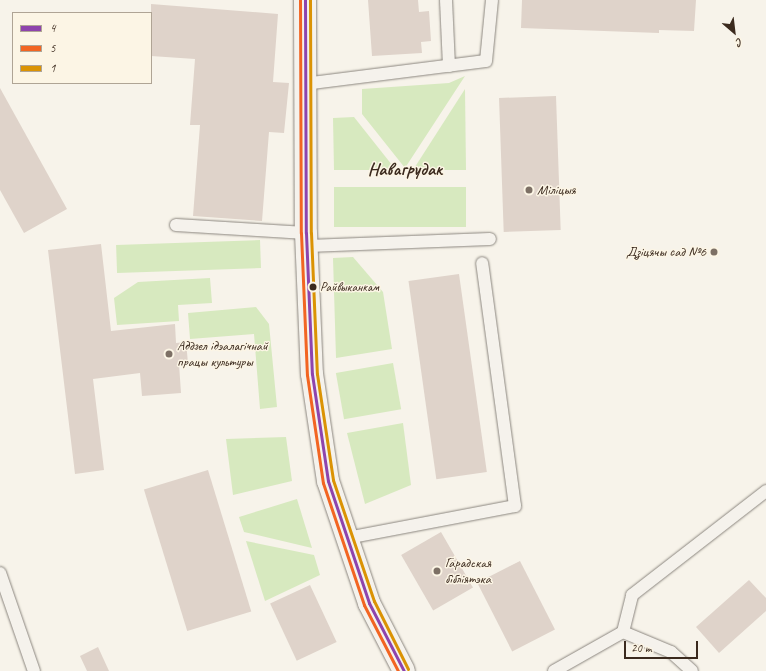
<!DOCTYPE html>
<meta charset="utf-8">
<style>
body{margin:0}
#map{position:relative;width:766px;height:671px;overflow:hidden;background:#f7f3ea;font-family:Caveat,sans-serif}
div>[style]{position:absolute}
.green>*{inset:0;background:#d7e9bf;transform-origin:0 0}
.building>*{inset:0;background:#dfd3ca;transform-origin:0 0}
.roads{filter:drop-shadow(0 0 1px #8b867f) drop-shadow(0 0 1px #8b867f)}
.service>*{height:12px;margin:-6px;padding:0 6px;transform-origin:6px;border-radius:6px;background:#f5f2ec}
.tertiary>*{height:22px;margin:-11px;padding:0 11px;transform-origin:11px;border-radius:11px;background:#f5f2ec}
.bus-1>*{height:3px;margin:-1.5px;padding:0 1.5px;transform-origin:1.5px;border-radius:1.5px;background:#8e44ad}
.bus-2>*{height:3px;margin:-1.5px;padding:0 1.5px;transform-origin:1.5px;border-radius:1.5px;background:#f26522}
.bus-3>*{height:3px;margin:-1.5px;padding:0 1.5px;transform-origin:1.5px;border-radius:1.5px;background:#db9304}
.dots>*{width:11px;height:11px;translate:-50% -50%;box-sizing:border-box;border:2px solid #fcf5e5;border-radius:50%}
span{translate:-50% -50%;white-space:nowrap;text-align:center;line-height:1.15;-webkit-text-stroke:3px #fcf5e5;paint-order:stroke}
.bus-label{font-size:13px;color:#3b2a1e}
.left{translate:0 -50%;text-align:left}
.poi-label{font-size:14px;color:#3b2a1e}
.right{translate:-100% -50%;text-align:right}
.district-label{font-size:18px;color:#3b2a1e;font-weight:700}
.legend{position:absolute;left:12px;top:12px;width:140px;height:72px;box-sizing:border-box;background:#fcf5e5;border:1px solid #afa495;margin:0;padding:5px 7px;list-style:none;font-size:12px;color:#3b2a1e}
.legend li{display:flex;align-items:center;gap:8px;height:20px}
.legend b{width:20px;border:1px solid #afa495}
.north{position:absolute;left:714px;top:12px;width:40px;height:40px;-webkit-text-stroke:3px #fcf5e5;paint-order:stroke;rotate:152deg;font-size:11px;font-weight:700;line-height:16px;text-align:center;color:#3b2a1e}
.north::after{content:'';display:block;margin:auto;width:14px;height:18px;background:#3b2a1e;clip-path:polygon(50% 0,100% 100%,50% 72%,0 100%)}
.scale{position:absolute;left:624px;top:641px;width:74px;height:18px;box-sizing:border-box;border:2px solid #3b2a1e;border-top:0;padding-left:5px;font-size:12px;line-height:14px;white-space:nowrap;color:#3b2a1e;-webkit-text-stroke:3px #fcf5e5;paint-order:stroke}
</style>
<div id="map">
<div class="green">
<i style="clip-path:polygon(465px 76px,405px 168px,362px 114px,362px 89px,449px 83px)"></i>
<i style="clip-path:polygon(465px 89px,466px 170px,413px 170px)"></i>
<i style="clip-path:polygon(354px 117px,396px 170px,334px 170px,333px 118px)"></i>
<i style="left:334px;top:187px;width:132px;height:40px"></i>
<i style="left:260px;top:240px;width:28px;height:144px;rotate:88deg"></i>
<i style="clip-path:polygon(353px 257px,383px 292px,392px 349px,336px 358px,333px 258px)"></i>
<i style="clip-path:polygon(210px 278px,212px 303px,178px 305px,179px 321px,117px 325px,114px 298px,138px 282px)"></i>
<i style="clip-path:polygon(256px 307px,269px 324px,277px 407px,260px 409px,254px 334px,190px 339px,188px 313px)"></i>
<i style="left:393px;top:363px;width:47px;height:58px;rotate:80deg"></i>
<i style="clip-path:polygon(403px 423px,411px 485px,365px 504px,347px 433px)"></i>
<i style="clip-path:polygon(286px 437px,292px 481px,233px 495px,226px 439px)"></i>
<i style="clip-path:polygon(297px 499px,312px 548px,244px 532px,239px 517px)"></i>
<i style="clip-path:polygon(246px 541px,314px 555px,320px 575px,265px 601px)"></i>
</div>
<div class="building">
<i style="clip-path:polygon(368px 0,418px 0,419px 12px,429px 11px,431px 41px,421px 42px,422px 53px,372px 56px)"></i>
<i style="clip-path:polygon(522px 0,696px 0,694px 31px,659px 30px,659px 33px,521px 28px)"></i>
<i style="clip-path:polygon(151px 4px,278px 14px,273px 82px,289px 83px,284px 133px,269px 132px,262px 221px,193px 216px,200px 125px,190px 125px,195px 59px,151px 56px)"></i>
<i style="clip-path:polygon(0 88px,67px 209px,24px 233px,0 190px)"></i>
<i style="left:556px;top:96px;width:134px;height:57px;rotate:88deg"></i>
<i style="clip-path:polygon(101px 244px,111px 331px,175px 324px,176px 343px,186px 342px,188px 363px,179px 364px,181px 393px,142px 396px,140px 373px,93px 379px,104px 470px,75px 474px,48px 250px)"></i>
<i style="left:459px;top:274px;width:200px;height:51px;rotate:82deg"></i>
<i style="left:208px;top:470px;width:148px;height:67px;rotate:73deg"></i>
<i style="left:441px;top:532px;width:64px;height:46px;rotate:60deg"></i>
<i style="left:520px;top:561px;width:77px;height:48px;rotate:63deg"></i>
<i style="clip-path:polygon(749px 580px,766px 598px,766px 611px,719px 653px,696px 627px)"></i>
<i style="left:310px;top:585px;width:63px;height:44px;rotate:65deg"></i>
<i style="clip-path:polygon(98px 647px,109px 671px,87px 671px,80px 656px)"></i>
</div>
<div class="roads">
<div class="service">
<i style="left:446px;top:0;width:66px;rotate:87.4deg"></i>
<i style="left:304px;top:84px;width:183px;rotate:-7.2deg"></i>
<i style="left:486px;top:61px;width:61px;rotate:-84.4deg"></i>
<i style="left:176px;top:225px;width:130px;rotate:3.5deg"></i>
<i style="left:308px;top:246px;width:182px;rotate:-2.2deg"></i>
<i style="left:347px;top:538px;width:171px;rotate:-10.8deg"></i>
<i style="left:515px;top:506px;width:245px;rotate:-97.7deg"></i>
<i style="left:0;top:573px;width:104px;rotate:70.9deg"></i>
<i style="left:623px;top:632px;width:52px;rotate:22.6deg"></i>
<i style="left:671px;top:652px;width:28px;rotate:42deg"></i>
<i style="left:554px;top:671px;width:79px;rotate:-29.5deg"></i>
<i style="left:623px;top:632px;width:38px;rotate:-76deg"></i>
<i style="left:632px;top:595px;width:170px;rotate:-37.8deg"></i>
</div>
<div class="tertiary">
<i style="left:305px;top:0;width:233px;rotate:89.8deg"></i>
<i style="left:306px;top:233px;width:141px;rotate:87.6deg"></i>
<i style="left:312px;top:374px;width:108px;rotate:81.5deg"></i>
<i style="left:328px;top:481px;width:129px;rotate:71.4deg"></i>
<i style="left:369px;top:603px;width:76px;rotate:62.8deg"></i>
</div>
</div>
<div class="bus-1">
<i style="left:305px;top:0;width:233px;rotate:89.8deg"></i>
<i style="left:306px;top:233px;width:141px;rotate:87.6deg"></i>
<i style="left:312px;top:374px;width:108px;rotate:81.5deg"></i>
<i style="left:328px;top:481px;width:129px;rotate:71.4deg"></i>
<i style="left:369px;top:603px;width:76px;rotate:62.8deg"></i>
</div>
<div class="bus-2">
<i style="left:300px;top:0;width:233px;rotate:89.8deg"></i>
<i style="left:301px;top:233px;width:142px;rotate:87.6deg"></i>
<i style="left:307px;top:375px;width:109px;rotate:81.6deg"></i>
<i style="left:323px;top:483px;width:129px;rotate:71.4deg"></i>
<i style="left:364px;top:605px;width:74px;rotate:62.7deg"></i>
</div>
<div class="bus-3">
<i style="left:310px;top:0;width:233px;rotate:89.8deg"></i>
<i style="left:311px;top:233px;width:141px;rotate:87.6deg"></i>
<i style="left:317px;top:374px;width:107px;rotate:81.4deg"></i>
<i style="left:333px;top:480px;width:128px;rotate:71.3deg"></i>
<i style="left:374px;top:601px;width:76px;rotate:63.4deg"></i>
</div>
<div class="dots">
<i style="left:529px;top:190px;background:#7d7065"></i>
<i style="left:714px;top:252px;background:#7d7065"></i>
<i style="left:313px;top:287px;background:#3b2a1e"></i>
<i style="left:169px;top:354px;background:#7d7065"></i>
<i style="left:437px;top:571px;background:#7d7065"></i>
</div>
<div class="bus-label">
<span class="left" style="left:320px;top:287px">Райвыканкам</span>
</div>
<div class="poi-label">
<span class="left" style="left:537px;top:190px">Міліцыя</span>
<span class="right" style="left:706px;top:252px">Дзіцячы сад №6</span>
<span class="left" style="left:177px;top:354px">Аддзел ідэалагічнай<br>працы культуры</span>
<span class="left" style="left:445px;top:571px">Гарадская<br>бібліятэка</span>
</div>
<div class="district-label">
<span style="left:405px;top:169px">Навагрудак</span>
</div>
<ul class="legend">
<li><b style="height:5px;background:#8e44ad"></b>4</li>
<li><b style="height:5px;background:#f26522"></b>5</li>
<li><b style="height:5px;background:#db9304"></b>1</li>
</ul>
<div class="north">С</div>
<div class="scale">20 m</div>
</div>
